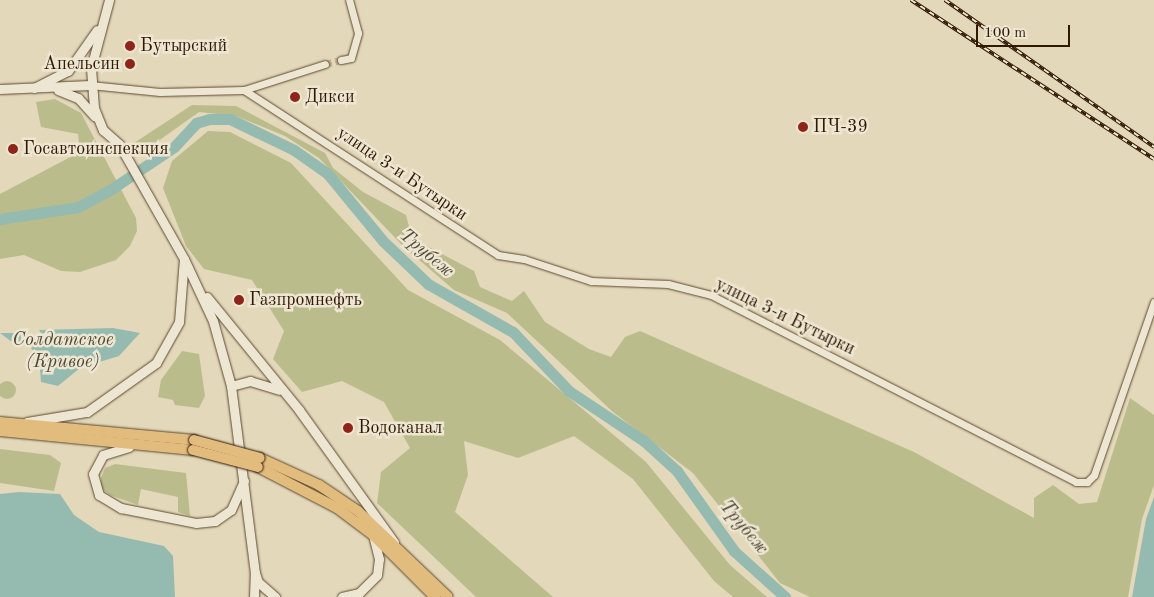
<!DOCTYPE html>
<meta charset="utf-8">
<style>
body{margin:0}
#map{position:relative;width:1154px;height:597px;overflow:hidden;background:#e3d8ba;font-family:"Old Standard TT",serif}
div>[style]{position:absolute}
.green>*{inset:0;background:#bbbc8b}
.round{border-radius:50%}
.water>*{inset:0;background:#95bab0}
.river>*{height:11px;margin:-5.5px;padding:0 5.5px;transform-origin:5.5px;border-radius:5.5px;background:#95bab0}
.minor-tunnel>*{height:7px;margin-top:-3.5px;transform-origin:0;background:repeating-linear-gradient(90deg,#bfb295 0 7px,transparent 0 10.5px)}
.roads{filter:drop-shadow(0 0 1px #5e482e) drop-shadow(0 0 1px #5e482e)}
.minor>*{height:7px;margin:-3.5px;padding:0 3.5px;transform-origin:3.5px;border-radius:3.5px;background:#ede6d2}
.tertiary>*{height:9px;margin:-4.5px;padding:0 4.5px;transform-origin:4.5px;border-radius:4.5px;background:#ede6d2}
.secondary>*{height:9px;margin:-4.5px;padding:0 4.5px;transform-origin:4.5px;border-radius:4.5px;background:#ede6d2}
.primary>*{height:10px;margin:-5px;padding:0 5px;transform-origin:5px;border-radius:5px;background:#e2bc7d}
.rail>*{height:4px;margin-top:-2px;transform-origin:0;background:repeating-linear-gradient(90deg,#ede6d2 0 5.5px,#311800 0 11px);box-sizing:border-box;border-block:1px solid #311800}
.bridges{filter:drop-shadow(0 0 1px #311800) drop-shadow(0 0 1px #311800)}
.primary-bridge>*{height:10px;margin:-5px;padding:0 5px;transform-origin:5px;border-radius:5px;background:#e2bc7d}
.dots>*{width:14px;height:14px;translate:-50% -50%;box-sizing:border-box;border:2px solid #ede6d2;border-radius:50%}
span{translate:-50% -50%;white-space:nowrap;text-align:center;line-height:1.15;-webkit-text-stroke:5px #ede6d2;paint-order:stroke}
.poi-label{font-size:18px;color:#311800}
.left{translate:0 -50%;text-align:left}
.right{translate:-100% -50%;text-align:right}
.street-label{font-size:18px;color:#311800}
.water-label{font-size:19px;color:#4f4935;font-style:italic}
.scale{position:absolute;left:976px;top:25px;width:94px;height:22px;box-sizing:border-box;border:2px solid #311800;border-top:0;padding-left:6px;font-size:15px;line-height:18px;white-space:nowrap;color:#311800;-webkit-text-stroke:4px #ede6d2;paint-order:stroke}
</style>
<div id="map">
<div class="green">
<i style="clip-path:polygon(55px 99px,81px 113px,136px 218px,137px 231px,130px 246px,116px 260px,80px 272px,61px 271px,24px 255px,0 259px,0 194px,80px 152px,78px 134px,41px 127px,36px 102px)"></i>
<i style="clip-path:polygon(192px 105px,236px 106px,325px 153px,333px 168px,363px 192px,406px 215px,412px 238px,474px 271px,480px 287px,512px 301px,524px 291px,545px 322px,589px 349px,611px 357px,625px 337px,640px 331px,914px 452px,1034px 518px,1034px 498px,1053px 485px,1079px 504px,1097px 502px,1130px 398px,1154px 415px,1154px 485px,1142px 519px,1128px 597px,810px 597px,780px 583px,693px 473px,613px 412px,507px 313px,454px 290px,403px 246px,319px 158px,285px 136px,236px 116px,199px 112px,140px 154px,131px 145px)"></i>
<i style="clip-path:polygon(208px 131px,230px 132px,291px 163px,408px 290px,500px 340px,646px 462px,730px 565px,767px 597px,733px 597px,714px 581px,633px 479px,574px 436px,518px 458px,464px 441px,468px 475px,455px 512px,553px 597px,476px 597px,377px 503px,381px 472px,410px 448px,384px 402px,342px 381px,302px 392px,273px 359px,284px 331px,252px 280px,204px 269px,186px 246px,163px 188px,172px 161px)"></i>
<i style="clip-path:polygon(182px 351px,199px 354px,205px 396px,199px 408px,175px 405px,173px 400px,158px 397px,161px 380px)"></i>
<i class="round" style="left:-2px;top:381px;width:18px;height:18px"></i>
<i style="clip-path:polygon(0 449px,50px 455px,61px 463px,54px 491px,0 483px)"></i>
<i style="clip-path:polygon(115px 464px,186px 473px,190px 516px,178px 512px,178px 497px,141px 489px,138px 505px,110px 495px,101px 488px,101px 478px,105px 468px)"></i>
</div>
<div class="water">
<i style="clip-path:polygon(113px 328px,140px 333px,119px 356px,80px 368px,58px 386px,41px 382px,39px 357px,31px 348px,43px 336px,39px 330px)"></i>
<i style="clip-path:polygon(0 333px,20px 333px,22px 342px,16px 345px)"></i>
<i style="clip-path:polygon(19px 492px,60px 494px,74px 515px,99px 532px,164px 546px,173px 556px,175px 597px,0 597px,0 494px)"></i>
<i style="clip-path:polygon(1154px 497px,1154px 597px,1132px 597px,1146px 519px)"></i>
</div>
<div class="river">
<i style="left:0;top:219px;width:79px;rotate:-8.7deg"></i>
<i style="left:78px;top:207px;width:36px;rotate:-28deg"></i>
<i style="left:110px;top:190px;width:77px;rotate:-33.9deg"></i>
<i style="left:174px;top:147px;width:33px;rotate:-47deg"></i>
<i style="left:196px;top:123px;width:14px;rotate:-17deg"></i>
<i style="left:209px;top:119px;width:21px"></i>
<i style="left:230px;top:119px;width:71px;rotate:25.8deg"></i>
<i style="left:294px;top:150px;width:40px;rotate:34.9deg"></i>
<i style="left:327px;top:173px;width:88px;rotate:50.5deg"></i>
<i style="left:383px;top:241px;width:62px;rotate:43.7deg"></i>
<i style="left:428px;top:284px;width:98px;rotate:29.5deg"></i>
<i style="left:513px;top:332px;width:81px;rotate:46.5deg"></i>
<i style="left:569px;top:391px;width:90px;rotate:33.7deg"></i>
<i style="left:644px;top:441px;width:45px;rotate:42.3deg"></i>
<i style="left:677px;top:471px;width:98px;rotate:54.5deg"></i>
<i style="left:734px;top:551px;width:69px;rotate:42deg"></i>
</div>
<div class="minor-tunnel">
<i style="left:325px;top:64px;width:16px;rotate:-14deg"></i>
</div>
<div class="roads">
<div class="minor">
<i style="left:341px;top:60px;width:10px;rotate:-11deg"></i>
<i style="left:351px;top:58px;width:26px;rotate:-74deg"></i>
<i style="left:358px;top:33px;width:34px;rotate:-105deg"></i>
<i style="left:90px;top:85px;width:70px;rotate:5.7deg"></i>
<i style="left:160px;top:92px;width:84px;rotate:-1.4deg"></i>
<i style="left:244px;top:90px;width:85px;rotate:-17.8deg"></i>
<i style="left:244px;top:90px;width:303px;rotate:33deg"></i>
<i style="left:498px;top:255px;width:26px;rotate:9deg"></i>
<i style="left:524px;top:259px;width:71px;rotate:18.2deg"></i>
<i style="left:591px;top:281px;width:77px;rotate:2.2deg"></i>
<i style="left:668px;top:284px;width:44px;rotate:14.3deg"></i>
<i style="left:711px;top:295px;width:410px;rotate:27.1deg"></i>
<i style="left:1076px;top:482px;width:11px"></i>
<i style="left:1087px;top:482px;width:10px;rotate:-45deg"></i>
<i style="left:1094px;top:475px;width:183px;rotate:-70.9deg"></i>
</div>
<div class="tertiary">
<i style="left:231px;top:386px;width:20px;rotate:-15deg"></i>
<i style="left:250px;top:381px;width:30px;rotate:17deg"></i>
<i style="left:254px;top:597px;width:24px;rotate:-88deg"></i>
</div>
<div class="secondary">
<i style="left:109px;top:0;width:70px;rotate:104.8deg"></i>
<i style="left:91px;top:68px;width:40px;rotate:85.7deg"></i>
<i style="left:94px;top:108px;width:24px;rotate:68deg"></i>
<i style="left:103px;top:130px;width:21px;rotate:41deg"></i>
<i style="left:119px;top:144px;width:132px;rotate:60.5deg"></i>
<i style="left:184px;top:259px;width:68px;rotate:64.9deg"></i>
<i style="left:213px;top:321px;width:67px;rotate:74.5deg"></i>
<i style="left:231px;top:386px;width:189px;rotate:82.7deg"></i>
<i style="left:255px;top:573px;width:9px;rotate:72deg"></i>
<i style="left:258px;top:582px;width:23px;rotate:41deg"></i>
<i style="left:34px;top:88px;width:38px;rotate:-27deg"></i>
<i style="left:68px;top:71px;width:50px;rotate:-54.7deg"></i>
<i style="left:0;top:89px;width:90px;rotate:-2.5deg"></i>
<i style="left:58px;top:90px;width:22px;rotate:22deg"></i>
<i style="left:78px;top:98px;width:25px;rotate:48deg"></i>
<i style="left:207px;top:297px;width:146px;rotate:50.8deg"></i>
<i style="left:299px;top:410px;width:163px;rotate:54.3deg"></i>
<i style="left:27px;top:422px;width:61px;rotate:-9.5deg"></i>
<i style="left:87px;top:412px;width:85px;rotate:-35.4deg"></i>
<i style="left:156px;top:363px;width:47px;rotate:-60.7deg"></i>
<i style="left:179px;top:322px;width:63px;rotate:-85.5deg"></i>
<i style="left:129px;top:447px;width:27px;rotate:163deg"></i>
<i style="left:103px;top:455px;width:21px;rotate:118deg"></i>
<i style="left:93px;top:474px;width:22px;rotate:74deg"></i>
<i style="left:99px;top:495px;width:26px;rotate:31deg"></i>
<i style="left:121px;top:508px;width:76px;rotate:11.3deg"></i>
<i style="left:196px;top:523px;width:19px;rotate:-6deg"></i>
<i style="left:215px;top:521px;width:19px;rotate:-35deg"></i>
<i style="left:231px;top:510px;width:32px;rotate:-66deg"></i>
<i style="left:342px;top:597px;width:17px;rotate:-13deg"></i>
<i style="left:359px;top:593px;width:25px;rotate:-45deg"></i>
<i style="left:377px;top:575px;width:16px;rotate:-83deg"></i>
<i style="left:379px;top:559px;width:25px;rotate:-104deg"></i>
</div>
<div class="primary">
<i style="left:0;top:422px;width:195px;rotate:5.3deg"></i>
<i style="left:0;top:431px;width:194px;rotate:5.6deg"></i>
<i style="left:260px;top:458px;width:65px;rotate:24.6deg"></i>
<i style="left:319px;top:485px;width:47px;rotate:33.7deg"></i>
<i style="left:358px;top:511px;width:124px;rotate:43.7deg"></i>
<i style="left:258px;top:467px;width:89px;rotate:27.4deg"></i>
<i style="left:337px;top:508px;width:45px;rotate:36.9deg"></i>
<i style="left:373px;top:535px;width:88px;rotate:45deg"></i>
</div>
</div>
<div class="rail">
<i style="left:911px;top:0;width:290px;rotate:33.2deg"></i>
<i style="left:945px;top:0;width:256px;rotate:35.1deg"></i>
</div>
<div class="bridges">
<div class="primary-bridge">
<i style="left:194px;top:440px;width:68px;rotate:15.3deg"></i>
<i style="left:193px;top:450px;width:67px;rotate:14.7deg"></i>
</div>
</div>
<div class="dots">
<i style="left:130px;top:46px;background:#8f2418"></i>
<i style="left:130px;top:64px;background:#8f2418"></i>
<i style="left:295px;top:97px;background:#8f2418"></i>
<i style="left:803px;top:127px;background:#8f2418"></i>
<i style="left:13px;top:149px;background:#8f2418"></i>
<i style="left:239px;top:300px;background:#8f2418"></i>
<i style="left:348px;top:428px;background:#8f2418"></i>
</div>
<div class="poi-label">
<span class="left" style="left:140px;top:46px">Бутырский</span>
<span class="right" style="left:120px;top:64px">Апельсин</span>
<span class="left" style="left:305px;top:97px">Дикси</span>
<span class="left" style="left:813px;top:127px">ПЧ-39</span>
<span class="left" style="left:23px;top:149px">Госавтоинспекция</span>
<span class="left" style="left:249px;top:300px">Газпромнефть</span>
<span class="left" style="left:358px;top:428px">Водоканал</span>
</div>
<div class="street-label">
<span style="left:402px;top:174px;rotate:34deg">улица 3-и Бутырки</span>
<span style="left:785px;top:317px;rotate:26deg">улица 3-и Бутырки</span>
</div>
<div class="water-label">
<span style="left:426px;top:254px;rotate:40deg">Трубеж</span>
<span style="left:63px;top:352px">Солдатское<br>(Кривое)</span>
<span style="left:743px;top:528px;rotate:50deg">Трубеж</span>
</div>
<div class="scale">100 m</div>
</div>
